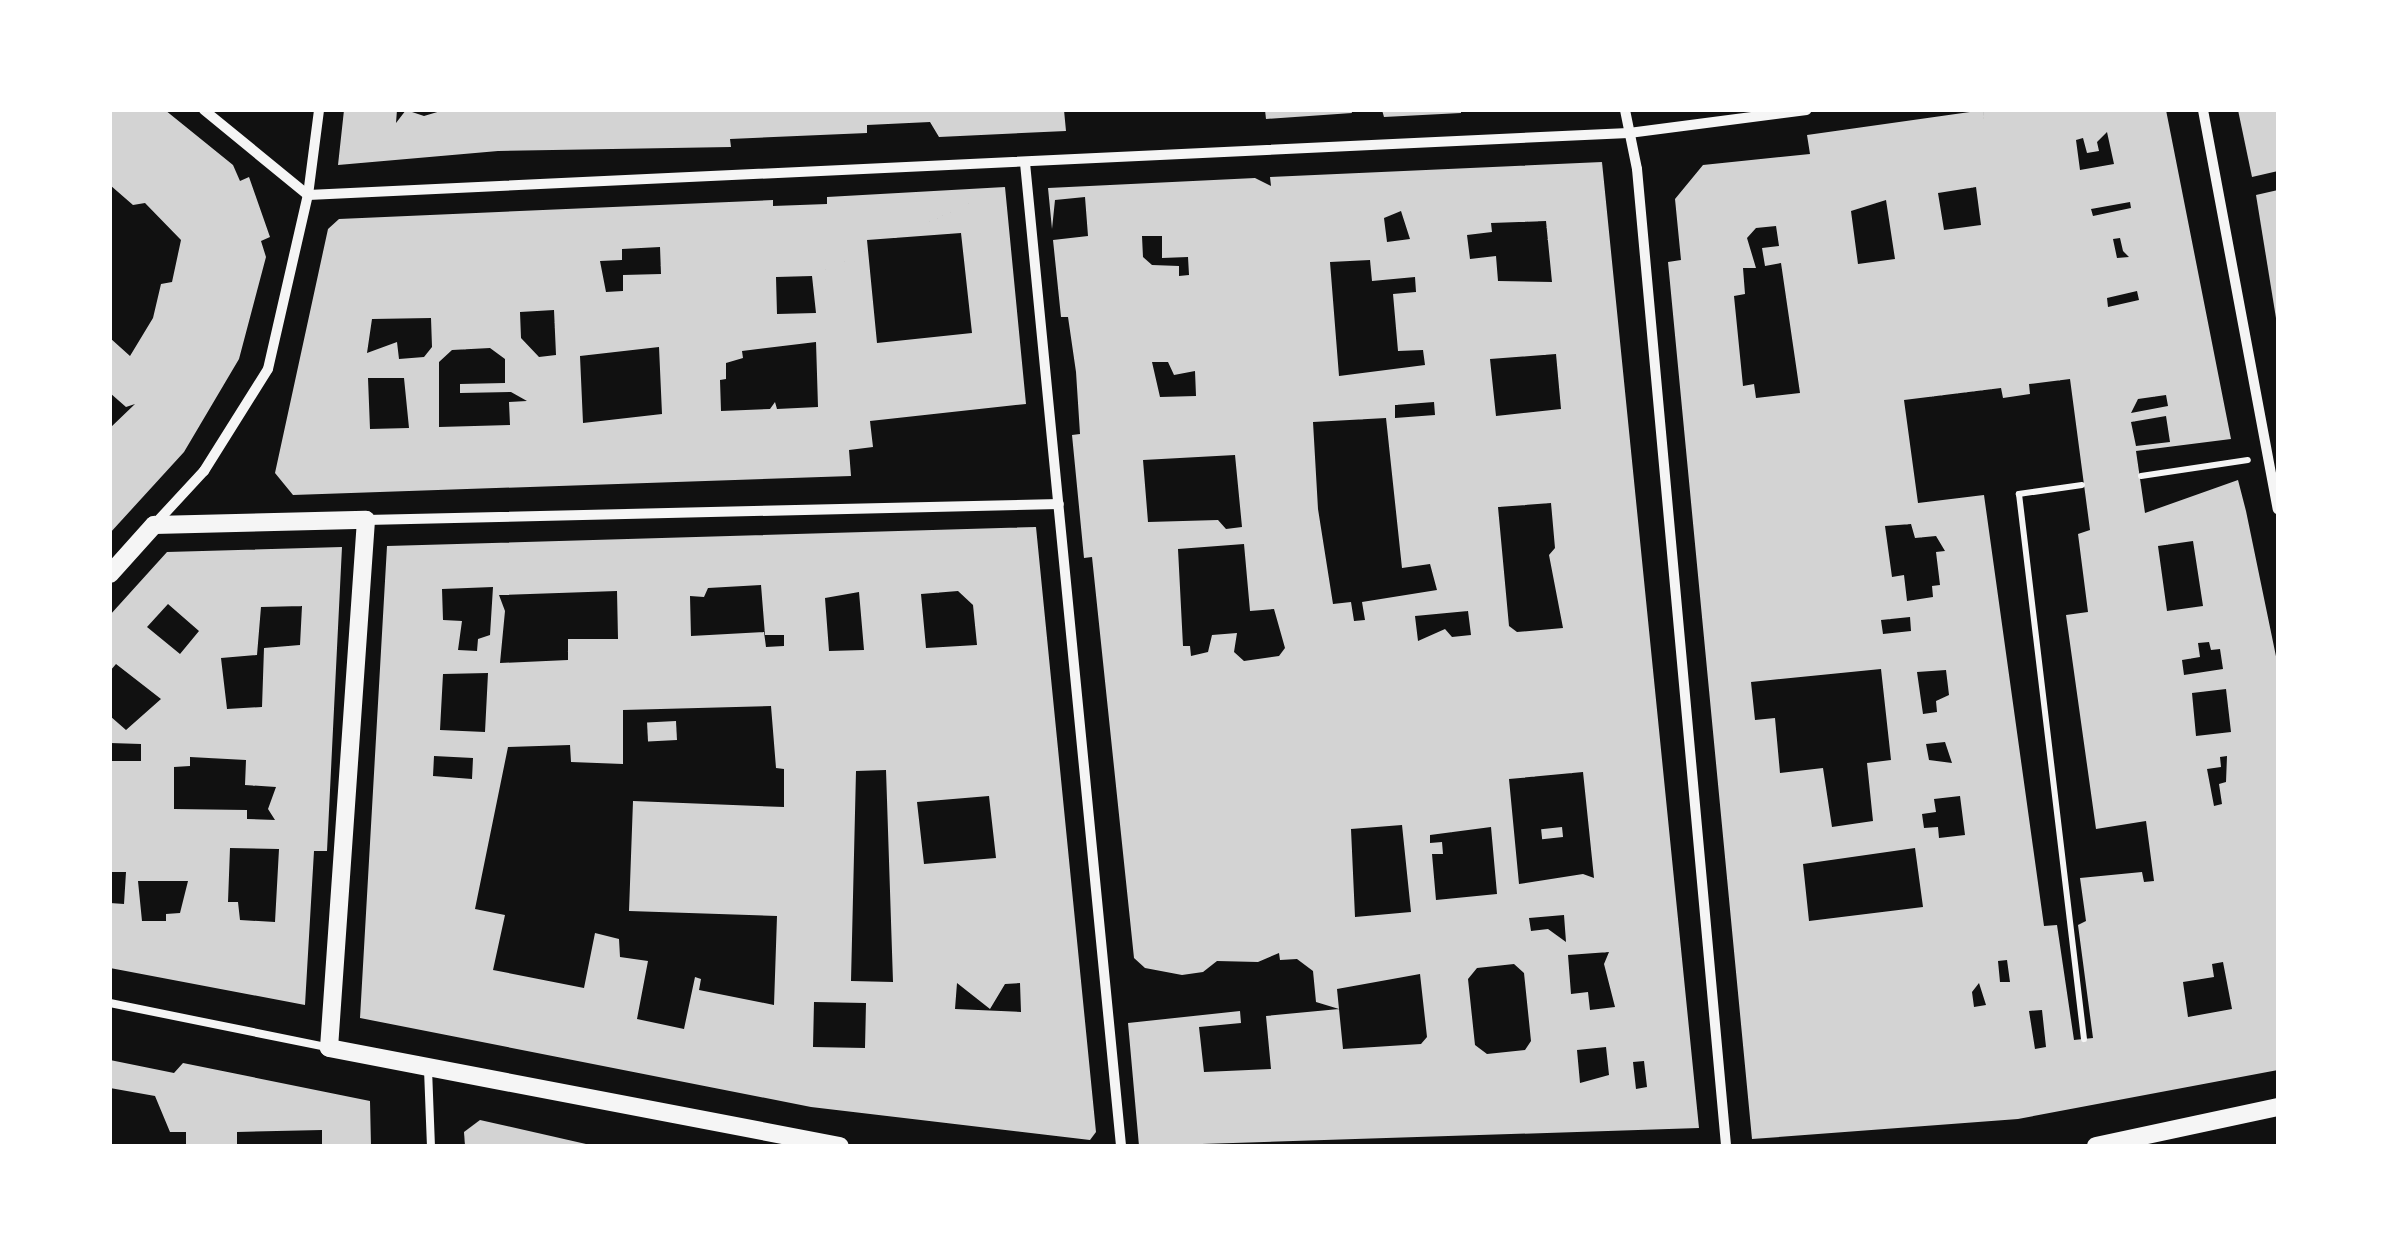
<!DOCTYPE html>
<style>
body{margin:0}
#map{position:relative;width:2388px;height:1256px;overflow:hidden;background:#111;font-family:Georgia,serif}
div>[style]{position:absolute}
.building>*{inset:0;background:#d3d3d3;transform-origin:0 0}
.path>*{height:6px;margin:-3px;padding:0 3px;transform-origin:3px;border-radius:3px;background:#f5f5f5}
.service>*{height:8px;margin:-4px;padding:0 4px;transform-origin:4px;border-radius:4px;background:#f5f5f5}
.minor>*{height:10px;margin:-5px;padding:0 5px;transform-origin:5px;border-radius:5px;background:#f5f5f5}
.tertiary>*{height:18px;margin:-9px;padding:0 9px;transform-origin:9px;border-radius:9px;background:#f5f5f5}
span{translate:-50% -50%;white-space:nowrap;text-align:center;line-height:1.15;-webkit-text-stroke:8px #fff;paint-order:stroke}
.frame{position:absolute;inset:0;border:112px solid #fff;pointer-events:none}
</style>
<div id="map">
<div class="building">
<i style="clip-path:polygon(110px 110px,165px 110px,233px 165px,240px 181px,249px 177px,270px 237px,261px 241px,266px 257px,239px 359px,184px 452px,110px 533px,110px 428px,135px 404px,126px 407px,110px 393px,110px 338px,130px 356px,153px 318px,161px 284px,172px 282px,181px 240px,145px 203px,133px 205px,110px 185px)"></i>
<i style="clip-path:polygon(344px 110px,397px 110px,396px 123px,406px 110px,424px 116px,444px 110px,1064px 110px,1066px 131px,939px 137px,930px 122px,867px 125px,867px 133px,730px 139px,731px 147px,498px 151px,338px 165px)"></i>
<i style="clip-path:polygon(1265px 110px,1351px 110px,1352px 113px,1266px 119px)"></i>
<i style="clip-path:polygon(1382px 110px,1461px 110px,1461px 113px,1384px 117px)"></i>
<i style="clip-path:polygon(evenodd,1984px 110px,2166px 110px,2231px 439px,2136px 451px,2145px 513px,2238px 480px,2246px 511px,2278px 666px,2278px 1070px,2018px 1119px,1752px 1139px,1668px 262px,1681px 260px,1675px 199px,1703px 165px,1810px 154px,1807px 135px,1984px 110px,2107px 132px,2114px 164px,2080px 170px,2076px 140px,2083px 138px,2087px 153px,2099px 151px,2097px 142px,2107px 132px,1984px 110px,1976px 187px,1981px 225px,1944px 230px,1938px 193px,1976px 187px,1984px 110px,1886px 200px,1895px 259px,1858px 264px,1851px 211px,1886px 200px,1984px 110px,2130px 202px,2131px 208px,2093px 216px,2091px 209px,2130px 202px,1984px 110px,1776px 226px,1779px 246px,1762px 248px,1765px 266px,1781px 263px,1800px 393px,1756px 398px,1754px 384px,1743px 386px,1734px 296px,1745px 294px,1743px 268px,1756px 268px,1747px 238px,1756px 228px,1776px 226px,1984px 110px,2120px 238px,2123px 251px,2129px 257px,2117px 258px,2113px 239px,2120px 238px,1984px 110px,2137px 291px,2139px 300px,2108px 307px,2107px 298px,2137px 291px,1984px 110px,2070px 379px,2090px 530px,2078px 534px,2088px 612px,2066px 615px,2096px 829px,2146px 821px,2154px 881px,2144px 882px,2142px 872px,2080px 878px,2086px 921px,2078px 925px,2093px 1038px,2074px 1040px,2057px 925px,2044px 926px,1984px 495px,1918px 503px,1904px 400px,2001px 388px,2003px 398px,2030px 394px,2029px 384px,2070px 379px,1984px 110px,2166px 395px,2168px 406px,2131px 413px,2138px 399px,2166px 395px,1984px 110px,2166px 416px,2170px 442px,2136px 446px,2131px 422px,2166px 416px,1984px 110px,1911px 524px,1915px 538px,1936px 536px,1945px 551px,1936px 552px,1940px 585px,1932px 586px,1933px 597px,1907px 601px,1904px 575px,1892px 577px,1885px 526px,1911px 524px,1984px 110px,2193px 541px,2203px 606px,2167px 611px,2158px 546px,2193px 541px,1984px 110px,1910px 617px,1911px 631px,1883px 634px,1881px 620px,1910px 617px,1984px 110px,2209px 642px,2211px 650px,2220px 649px,2223px 669px,2184px 675px,2182px 660px,2200px 657px,2198px 643px,2209px 642px,1984px 110px,1881px 669px,1891px 760px,1867px 763px,1873px 821px,1832px 827px,1823px 768px,1780px 773px,1775px 718px,1755px 720px,1751px 682px,1881px 669px,1984px 110px,1946px 670px,1949px 695px,1936px 701px,1937px 712px,1923px 714px,1917px 672px,1946px 670px,1984px 110px,2226px 689px,2231px 732px,2196px 736px,2192px 693px,2226px 689px,1984px 110px,1945px 742px,1952px 763px,1929px 760px,1926px 744px,1945px 742px,1984px 110px,2227px 756px,2226px 782px,2219px 784px,2222px 804px,2214px 806px,2207px 769px,2221px 767px,2220px 757px,2227px 756px,1984px 110px,1960px 796px,1965px 835px,1939px 838px,1938px 827px,1924px 828px,1922px 814px,1936px 812px,1934px 799px,1960px 796px,1984px 110px,1915px 848px,1923px 907px,1809px 921px,1803px 864px,1915px 848px,1984px 110px,2007px 960px,2010px 982px,2000px 982px,1998px 961px,2007px 960px,1984px 110px,2223px 962px,2232px 1009px,2188px 1017px,2183px 982px,2214px 977px,2212px 964px,2223px 962px,1984px 110px,1979px 983px,1986px 1005px,1974px 1007px,1972px 992px,1979px 983px,1984px 110px,2042px 1010px,2046px 1047px,2035px 1049px,2029px 1011px,2042px 1010px)"></i>
<i style="clip-path:polygon(2238px 110px,2278px 110px,2278px 171px,2252px 177px)"></i>
<i style="clip-path:polygon(evenodd,1602px 162px,1699px 1128px,1139px 1146px,1128px 1023px,1240px 1011px,1241px 1023px,1199px 1027px,1204px 1072px,1271px 1069px,1266px 1016px,1339px 1009px,1316px 1002px,1313px 971px,1297px 959px,1280px 960px,1279px 953px,1258px 962px,1217px 961px,1203px 972px,1182px 975px,1145px 968px,1134px 958px,1092px 557px,1084px 558px,1072px 435px,1080px 434px,1076px 372px,1068px 317px,1061px 317px,1053px 240px,1088px 236px,1085px 197px,1055px 200px,1052px 229px,1048px 188px,1255px 178px,1271px 186px,1270px 177px,1602px 162px,1401px 211px,1410px 239px,1387px 242px,1384px 218px,1401px 211px,1602px 162px,1546px 221px,1552px 282px,1498px 281px,1496px 256px,1470px 259px,1467px 235px,1492px 232px,1491px 223px,1546px 221px,1602px 162px,1142px 236px,1162px 236px,1162px 258px,1188px 257px,1189px 275px,1179px 276px,1179px 266px,1152px 265px,1143px 257px,1142px 236px,1602px 162px,1370px 260px,1372px 281px,1415px 277px,1416px 292px,1393px 294px,1398px 351px,1423px 350px,1425px 365px,1339px 376px,1330px 262px,1370px 260px,1602px 162px,1556px 354px,1561px 409px,1496px 416px,1490px 359px,1556px 354px,1602px 162px,1152px 362px,1168px 362px,1174px 375px,1195px 371px,1196px 396px,1160px 397px,1152px 362px,1602px 162px,1434px 402px,1435px 415px,1395px 418px,1395px 405px,1434px 402px,1602px 162px,1386px 418px,1402px 568px,1430px 564px,1437px 590px,1362px 602px,1365px 620px,1354px 621px,1351px 602px,1333px 604px,1318px 509px,1313px 422px,1386px 418px,1602px 162px,1235px 455px,1242px 527px,1226px 529px,1218px 520px,1148px 522px,1143px 460px,1235px 455px,1602px 162px,1551px 503px,1555px 548px,1549px 555px,1563px 628px,1517px 632px,1509px 626px,1498px 507px,1551px 503px,1602px 162px,1244px 544px,1250px 611px,1274px 609px,1285px 648px,1279px 656px,1244px 661px,1234px 652px,1237px 633px,1212px 635px,1208px 652px,1191px 656px,1190px 646px,1183px 646px,1178px 549px,1244px 544px,1602px 162px,1468px 611px,1471px 635px,1452px 637px,1445px 629px,1418px 641px,1415px 616px,1468px 611px,1602px 162px,1583px 772px,1594px 878px,1583px 874px,1519px 884px,1509px 779px,1583px 772px,1602px 162px,1402px 825px,1411px 912px,1355px 917px,1351px 829px,1402px 825px,1602px 162px,1491px 827px,1497px 894px,1436px 900px,1432px 854px,1443px 854px,1442px 842px,1430px 843px,1430px 835px,1491px 827px,1602px 162px,1564px 915px,1566px 942px,1548px 929px,1531px 931px,1529px 918px,1564px 915px,1602px 162px,1609px 952px,1604px 964px,1615px 1007px,1590px 1010px,1588px 992px,1571px 994px,1568px 955px,1609px 952px,1602px 162px,1514px 964px,1524px 973px,1531px 1041px,1525px 1050px,1487px 1054px,1475px 1045px,1468px 979px,1477px 968px,1514px 964px,1602px 162px,1420px 974px,1427px 1037px,1421px 1044px,1343px 1049px,1337px 989px,1420px 974px,1602px 162px,1606px 1047px,1609px 1075px,1580px 1083px,1577px 1050px,1606px 1047px,1602px 162px,1644px 1061px,1647px 1087px,1636px 1089px,1633px 1062px,1644px 1061px)"></i>
<i style="clip-path:polygon(evenodd,1005px 187px,1026px 404px,870px 421px,873px 447px,849px 450px,851px 476px,293px 495px,275px 473px,328px 229px,339px 219px,773px 200px,773px 206px,827px 204px,827px 197px,1005px 187px,961px 233px,972px 333px,877px 343px,867px 240px,961px 233px,1005px 187px,660px 247px,661px 274px,623px 275px,623px 291px,606px 292px,600px 261px,622px 260px,622px 249px,660px 247px,1005px 187px,812px 276px,816px 313px,777px 314px,776px 277px,812px 276px,1005px 187px,554px 310px,556px 355px,539px 357px,521px 338px,520px 312px,554px 310px,1005px 187px,431px 318px,432px 347px,424px 357px,399px 359px,397px 342px,367px 353px,372px 319px,431px 318px,1005px 187px,816px 342px,818px 407px,777px 409px,775px 402px,770px 409px,721px 411px,720px 380px,726px 379px,726px 363px,743px 358px,742px 351px,816px 342px,1005px 187px,659px 347px,662px 414px,583px 423px,580px 356px,659px 347px,1005px 187px,490px 348px,505px 359px,505px 383px,460px 384px,460px 393px,511px 392px,527px 401px,509px 402px,510px 425px,439px 427px,439px 362px,452px 350px,490px 348px,1005px 187px,368px 378px,404px 378px,409px 428px,370px 429px,368px 378px)"></i>
<i style="clip-path:polygon(2278px 190px,2278px 318px,2276px 318px,2256px 195px)"></i>
<i style="clip-path:polygon(evenodd,1036px 527px,1096px 1132px,1090px 1140px,811px 1107px,360px 1018px,387px 546px,1036px 527px,761px 585px,765px 635px,784px 635px,784px 646px,766px 647px,764px 632px,691px 636px,690px 596px,704px 597px,708px 588px,761px 585px,1036px 527px,493px 587px,490px 635px,478px 639px,477px 651px,458px 650px,462px 621px,443px 620px,442px 589px,493px 587px,1036px 527px,617px 591px,618px 639px,568px 639px,568px 660px,500px 663px,505px 611px,499px 595px,617px 591px,1036px 527px,958px 591px,973px 605px,977px 645px,926px 648px,921px 594px,958px 591px,1036px 527px,859px 592px,864px 650px,829px 651px,825px 598px,859px 592px,1036px 527px,488px 673px,485px 732px,440px 730px,443px 674px,488px 673px,1036px 527px,771px 706px,776px 768px,784px 769px,784px 807px,633px 801px,629px 911px,777px 916px,774px 1005px,699px 990px,701px 979px,695px 977px,684px 1029px,637px 1019px,648px 961px,620px 957px,619px 939px,595px 933px,584px 988px,493px 970px,505px 915px,475px 909px,508px 747px,570px 745px,571px 762px,623px 764px,623px 710px,771px 706px,1036px 527px,434px 756px,473px 758px,472px 779px,433px 776px,434px 756px,1036px 527px,886px 770px,893px 982px,851px 981px,856px 771px,886px 770px,1036px 527px,989px 796px,996px 858px,924px 864px,917px 802px,989px 796px,1036px 527px,957px 983px,990px 1009px,1005px 984px,1020px 983px,1021px 1012px,955px 1009px,957px 983px,1036px 527px,814px 1002px,866px 1003px,865px 1048px,813px 1047px,814px 1002px)"></i>
<i style="clip-path:polygon(evenodd,342px 547px,327px 851px,314px 851px,305px 1005px,110px 968px,110px 903px,124px 904px,126px 872px,110px 872px,110px 761px,141px 761px,141px 744px,110px 743px,110px 716px,126px 730px,161px 699px,116px 664px,110px 671px,110px 615px,167px 552px,342px 547px,168px 604px,199px 631px,180px 654px,147px 627px,168px 604px,342px 547px,302px 606px,300px 645px,264px 648px,262px 707px,227px 709px,221px 658px,257px 655px,261px 607px,302px 606px,342px 547px,190px 757px,246px 760px,245px 785px,276px 787px,268px 809px,275px 820px,247px 819px,247px 810px,174px 809px,174px 767px,190px 766px,190px 757px,342px 547px,230px 848px,279px 849px,275px 922px,240px 920px,238px 902px,228px 902px,230px 848px,342px 547px,138px 881px,188px 881px,180px 913px,166px 914px,166px 921px,142px 921px,138px 881px)"></i>
<i style="left:676px;top:721px;width:19px;height:29px;rotate:87deg"></i>
<i style="left:1562px;top:827px;width:10px;height:21px;rotate:84deg"></i>
<i style="clip-path:polygon(110px 1060px,174px 1073px,183px 1063px,370px 1101px,371px 1146px,322px 1146px,322px 1130px,237px 1132px,237px 1146px,186px 1146px,186px 1132px,170px 1132px,155px 1096px,110px 1088px)"></i>
<i style="clip-path:polygon(480px 1120px,586px 1144px,586px 1146px,465px 1146px,464px 1132px)"></i>
</div>
<div class="path">
<i style="left:2141px;top:476px;width:108px;rotate:-8.5deg"></i>
<i style="left:2082px;top:485px;width:64px;rotate:171.9deg"></i>
<i style="left:2019px;top:494px;width:549px;rotate:83.2deg"></i>
</div>
<div class="service">
<i style="left:110px;top:1003px;width:220px;rotate:11.5deg"></i>
<i style="left:428px;top:1069px;width:77px;rotate:87.8deg"></i>
</div>
<div class="minor">
<i style="left:204px;top:110px;width:134px;rotate:39.3deg"></i>
<i style="left:1625px;top:110px;width:60px;rotate:78.5deg"></i>
<i style="left:1637px;top:169px;width:981px;rotate:84.79deg"></i>
<i style="left:2203px;top:110px;width:406px;rotate:79.4deg"></i>
<i style="left:1025px;top:163px;width:988px;rotate:84.42deg"></i>
<i style="left:308px;top:195px;width:1322px;rotate:-2.69deg"></i>
<i style="left:1629px;top:133px;width:179px;rotate:-7.4deg"></i>
<i style="left:366px;top:520px;width:693px;rotate:-1.32deg"></i>
<i style="left:154px;top:525px;width:74px;rotate:-47.2deg"></i>
<i style="left:204px;top:471px;width:120px;rotate:-57.9deg"></i>
<i style="left:268px;top:369px;width:179px;rotate:-77.1deg"></i>
<i style="left:308px;top:195px;width:86px;rotate:-82.6deg"></i>
</div>
<div class="tertiary">
<i style="left:110px;top:574px;width:66px;rotate:-48.1deg"></i>
<i style="left:154px;top:525px;width:212px;rotate:-1.4deg"></i>
<i style="left:366px;top:520px;width:529px;rotate:94.01deg"></i>
<i style="left:329px;top:1048px;width:520px;rotate:10.86deg"></i>
<i style="left:2096px;top:1146px;width:186px;rotate:-12.1deg"></i>
</div>
<div class="frame"></div>
</div>
